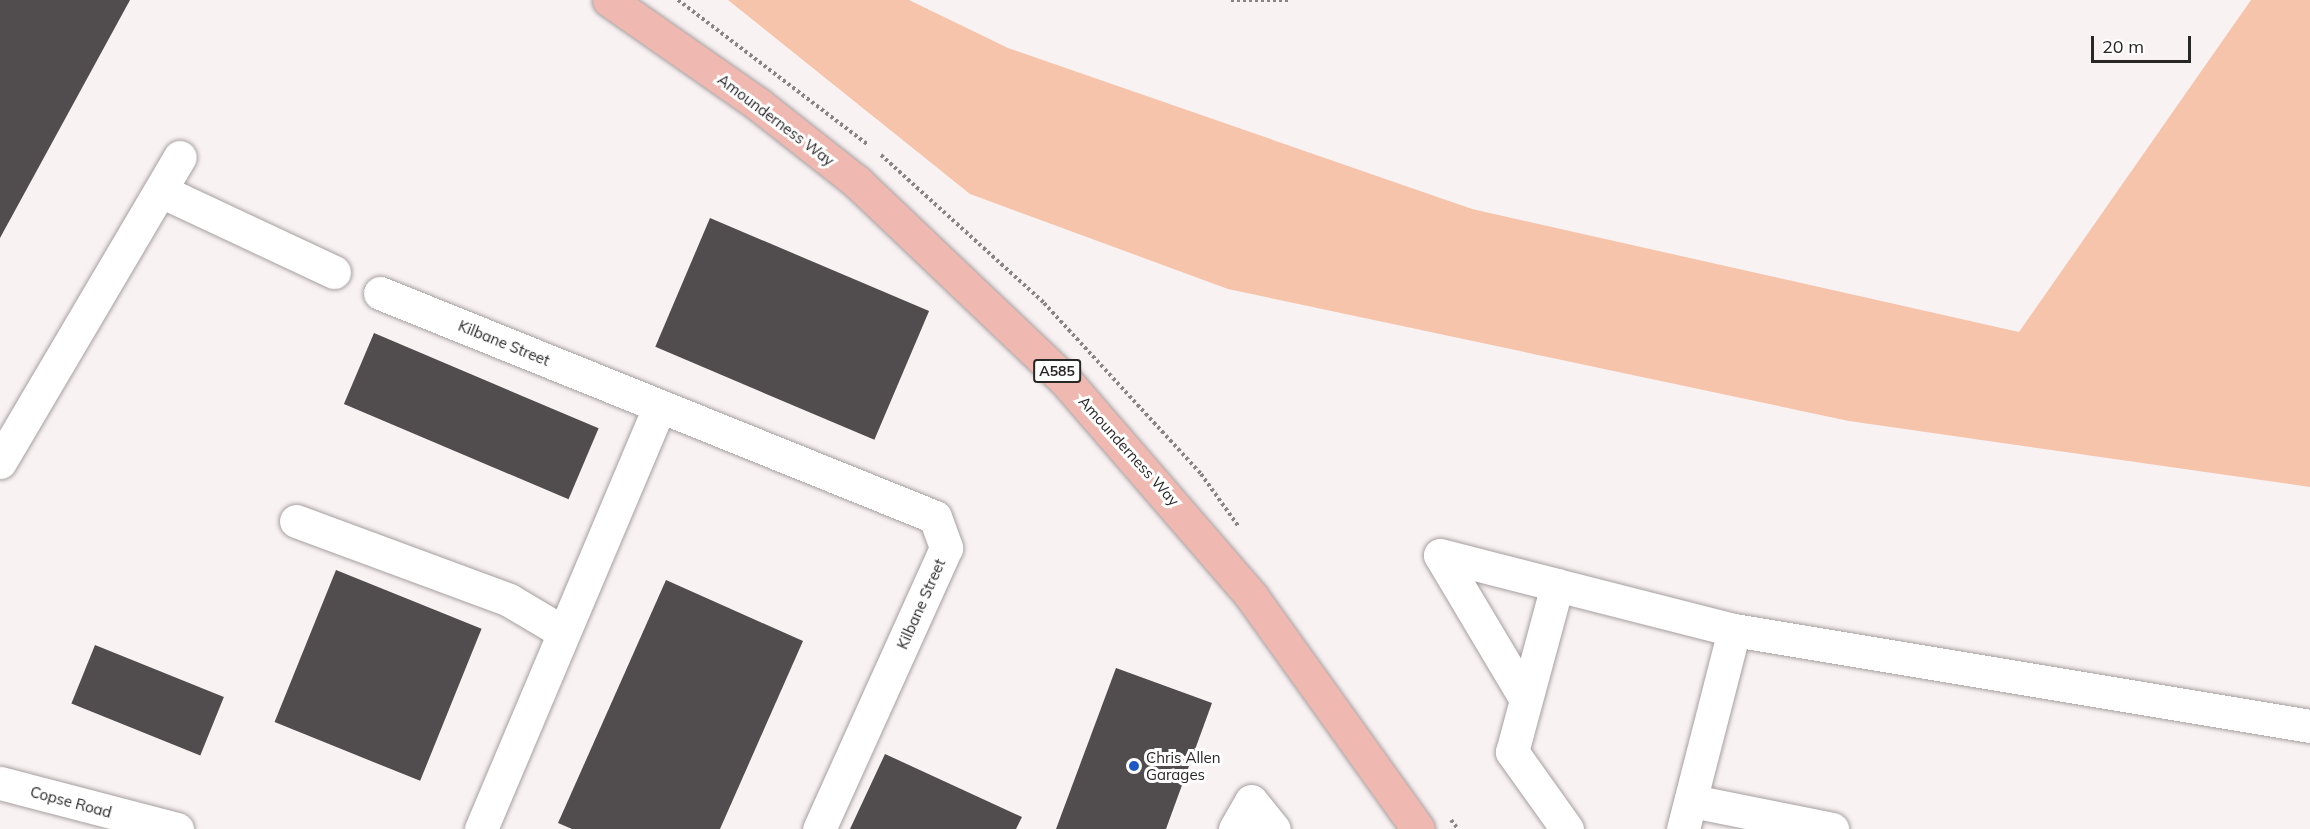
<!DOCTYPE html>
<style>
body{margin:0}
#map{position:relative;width:2310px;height:829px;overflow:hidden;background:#f9f2f3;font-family:Mulish,sans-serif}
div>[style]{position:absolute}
.green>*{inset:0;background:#f5c4aa}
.building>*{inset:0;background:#514c4e;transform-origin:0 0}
.path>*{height:4px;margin-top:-2px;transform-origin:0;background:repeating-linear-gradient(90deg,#8a8585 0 3px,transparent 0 6px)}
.roads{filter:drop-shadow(0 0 2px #a69fa0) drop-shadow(0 0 2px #a69fa0)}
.minor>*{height:33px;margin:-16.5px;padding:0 16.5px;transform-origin:16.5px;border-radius:16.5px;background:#fff}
.highway>*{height:33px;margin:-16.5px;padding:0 16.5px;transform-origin:16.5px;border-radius:16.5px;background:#efb8b0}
.dots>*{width:16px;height:16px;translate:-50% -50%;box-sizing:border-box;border:3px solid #fff;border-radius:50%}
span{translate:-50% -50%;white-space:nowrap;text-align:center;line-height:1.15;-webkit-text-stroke:6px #fff;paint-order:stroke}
.shield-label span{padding:2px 4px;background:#fff;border:2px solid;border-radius:4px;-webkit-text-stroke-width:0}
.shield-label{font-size:14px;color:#292626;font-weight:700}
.street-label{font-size:15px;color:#292626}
.poi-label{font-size:15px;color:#292626}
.left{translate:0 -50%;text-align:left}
.scale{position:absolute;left:2091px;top:36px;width:100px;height:27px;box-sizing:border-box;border:3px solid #292626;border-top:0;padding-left:8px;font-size:18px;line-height:21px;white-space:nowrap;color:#292626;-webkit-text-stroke:4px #fff;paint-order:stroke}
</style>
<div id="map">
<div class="green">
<i style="clip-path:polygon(728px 0,909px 0,1008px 48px,1472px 209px,2019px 332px,2251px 0,2310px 0,2310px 487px,1849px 421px,1228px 289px,970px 194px)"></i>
</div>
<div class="building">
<i style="clip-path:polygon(0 0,130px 0,0 238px)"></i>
<i style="left:710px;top:218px;width:238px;height:140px;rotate:23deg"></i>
<i style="left:374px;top:333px;width:244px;height:77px;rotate:23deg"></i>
<i style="left:336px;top:570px;width:157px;height:164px;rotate:22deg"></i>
<i style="clip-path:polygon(666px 580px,803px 641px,720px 829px,572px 829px,558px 823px)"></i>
<i style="left:95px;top:645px;width:139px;height:63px;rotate:22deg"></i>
<i style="clip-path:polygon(1116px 668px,1212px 703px,1166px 829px,1056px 829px)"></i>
<i style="clip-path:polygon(885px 754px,1022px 817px,1016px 829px,850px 829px)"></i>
</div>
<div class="path">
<i style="left:678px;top:0;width:239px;rotate:37.3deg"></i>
<i style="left:1231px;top:0;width:57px"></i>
<i style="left:881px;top:155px;width:220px;rotate:42.2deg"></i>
<i style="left:1044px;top:303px;width:232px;rotate:47.4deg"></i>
<i style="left:1201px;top:474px;width:65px;rotate:54.4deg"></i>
<i style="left:1451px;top:820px;width:11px;rotate:52deg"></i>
</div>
<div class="roads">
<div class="minor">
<i style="left:161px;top:191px;width:191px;rotate:25.1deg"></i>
<i style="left:380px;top:293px;width:598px;rotate:21.98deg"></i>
<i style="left:935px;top:517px;width:33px;rotate:70deg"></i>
<i style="left:946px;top:548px;width:308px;rotate:114.3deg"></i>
<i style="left:0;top:462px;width:354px;rotate:-59.5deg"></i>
<i style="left:296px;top:521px;width:227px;rotate:20.3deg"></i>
<i style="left:509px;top:600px;width:63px;rotate:30.7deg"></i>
<i style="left:1524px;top:696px;width:164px;rotate:-120.8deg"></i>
<i style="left:1440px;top:555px;width:121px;rotate:14.4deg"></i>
<i style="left:0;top:783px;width:183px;rotate:14.6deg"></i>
<i style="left:1692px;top:801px;width:143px;rotate:11.3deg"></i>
<i style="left:481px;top:829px;width:459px;rotate:-67.1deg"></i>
<i style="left:1235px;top:829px;width:32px;rotate:-60deg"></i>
<i style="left:1251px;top:801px;width:36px;rotate:51deg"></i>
<i style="left:1567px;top:829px;width:95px;rotate:-125.5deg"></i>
<i style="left:1512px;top:752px;width:173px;rotate:-74.9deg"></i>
<i style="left:1557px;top:585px;width:183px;rotate:14.3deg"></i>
<i style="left:1683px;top:829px;width:205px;rotate:-75.6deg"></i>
<i style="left:1734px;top:630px;width:584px;rotate:9.46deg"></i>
</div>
<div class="highway">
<i style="left:609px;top:0;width:182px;rotate:34.9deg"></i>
<i style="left:758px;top:104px;width:126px;rotate:38.2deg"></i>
<i style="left:857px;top:182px;width:287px;rotate:43.6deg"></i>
<i style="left:1065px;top:380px;width:286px;rotate:49.2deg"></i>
<i style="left:1252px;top:597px;width:285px;rotate:54.4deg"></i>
</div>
</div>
<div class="dots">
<i style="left:1134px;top:766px;background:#1f58c5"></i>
</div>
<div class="shield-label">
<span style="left:1057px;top:371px">A585</span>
</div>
<div class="street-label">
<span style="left:776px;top:120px;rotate:37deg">Amounderness Way</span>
<span style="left:504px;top:343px;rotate:22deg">Kilbane Street</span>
<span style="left:1129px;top:451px;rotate:48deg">Amounderness Way</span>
<span style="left:921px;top:604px;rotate:-66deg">Kilbane Street</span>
<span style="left:71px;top:802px;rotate:15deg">Copse Road</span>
</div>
<div class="poi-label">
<span class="left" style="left:1146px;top:766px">Chris Allen<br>Garages</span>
</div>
<div class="scale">20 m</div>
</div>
